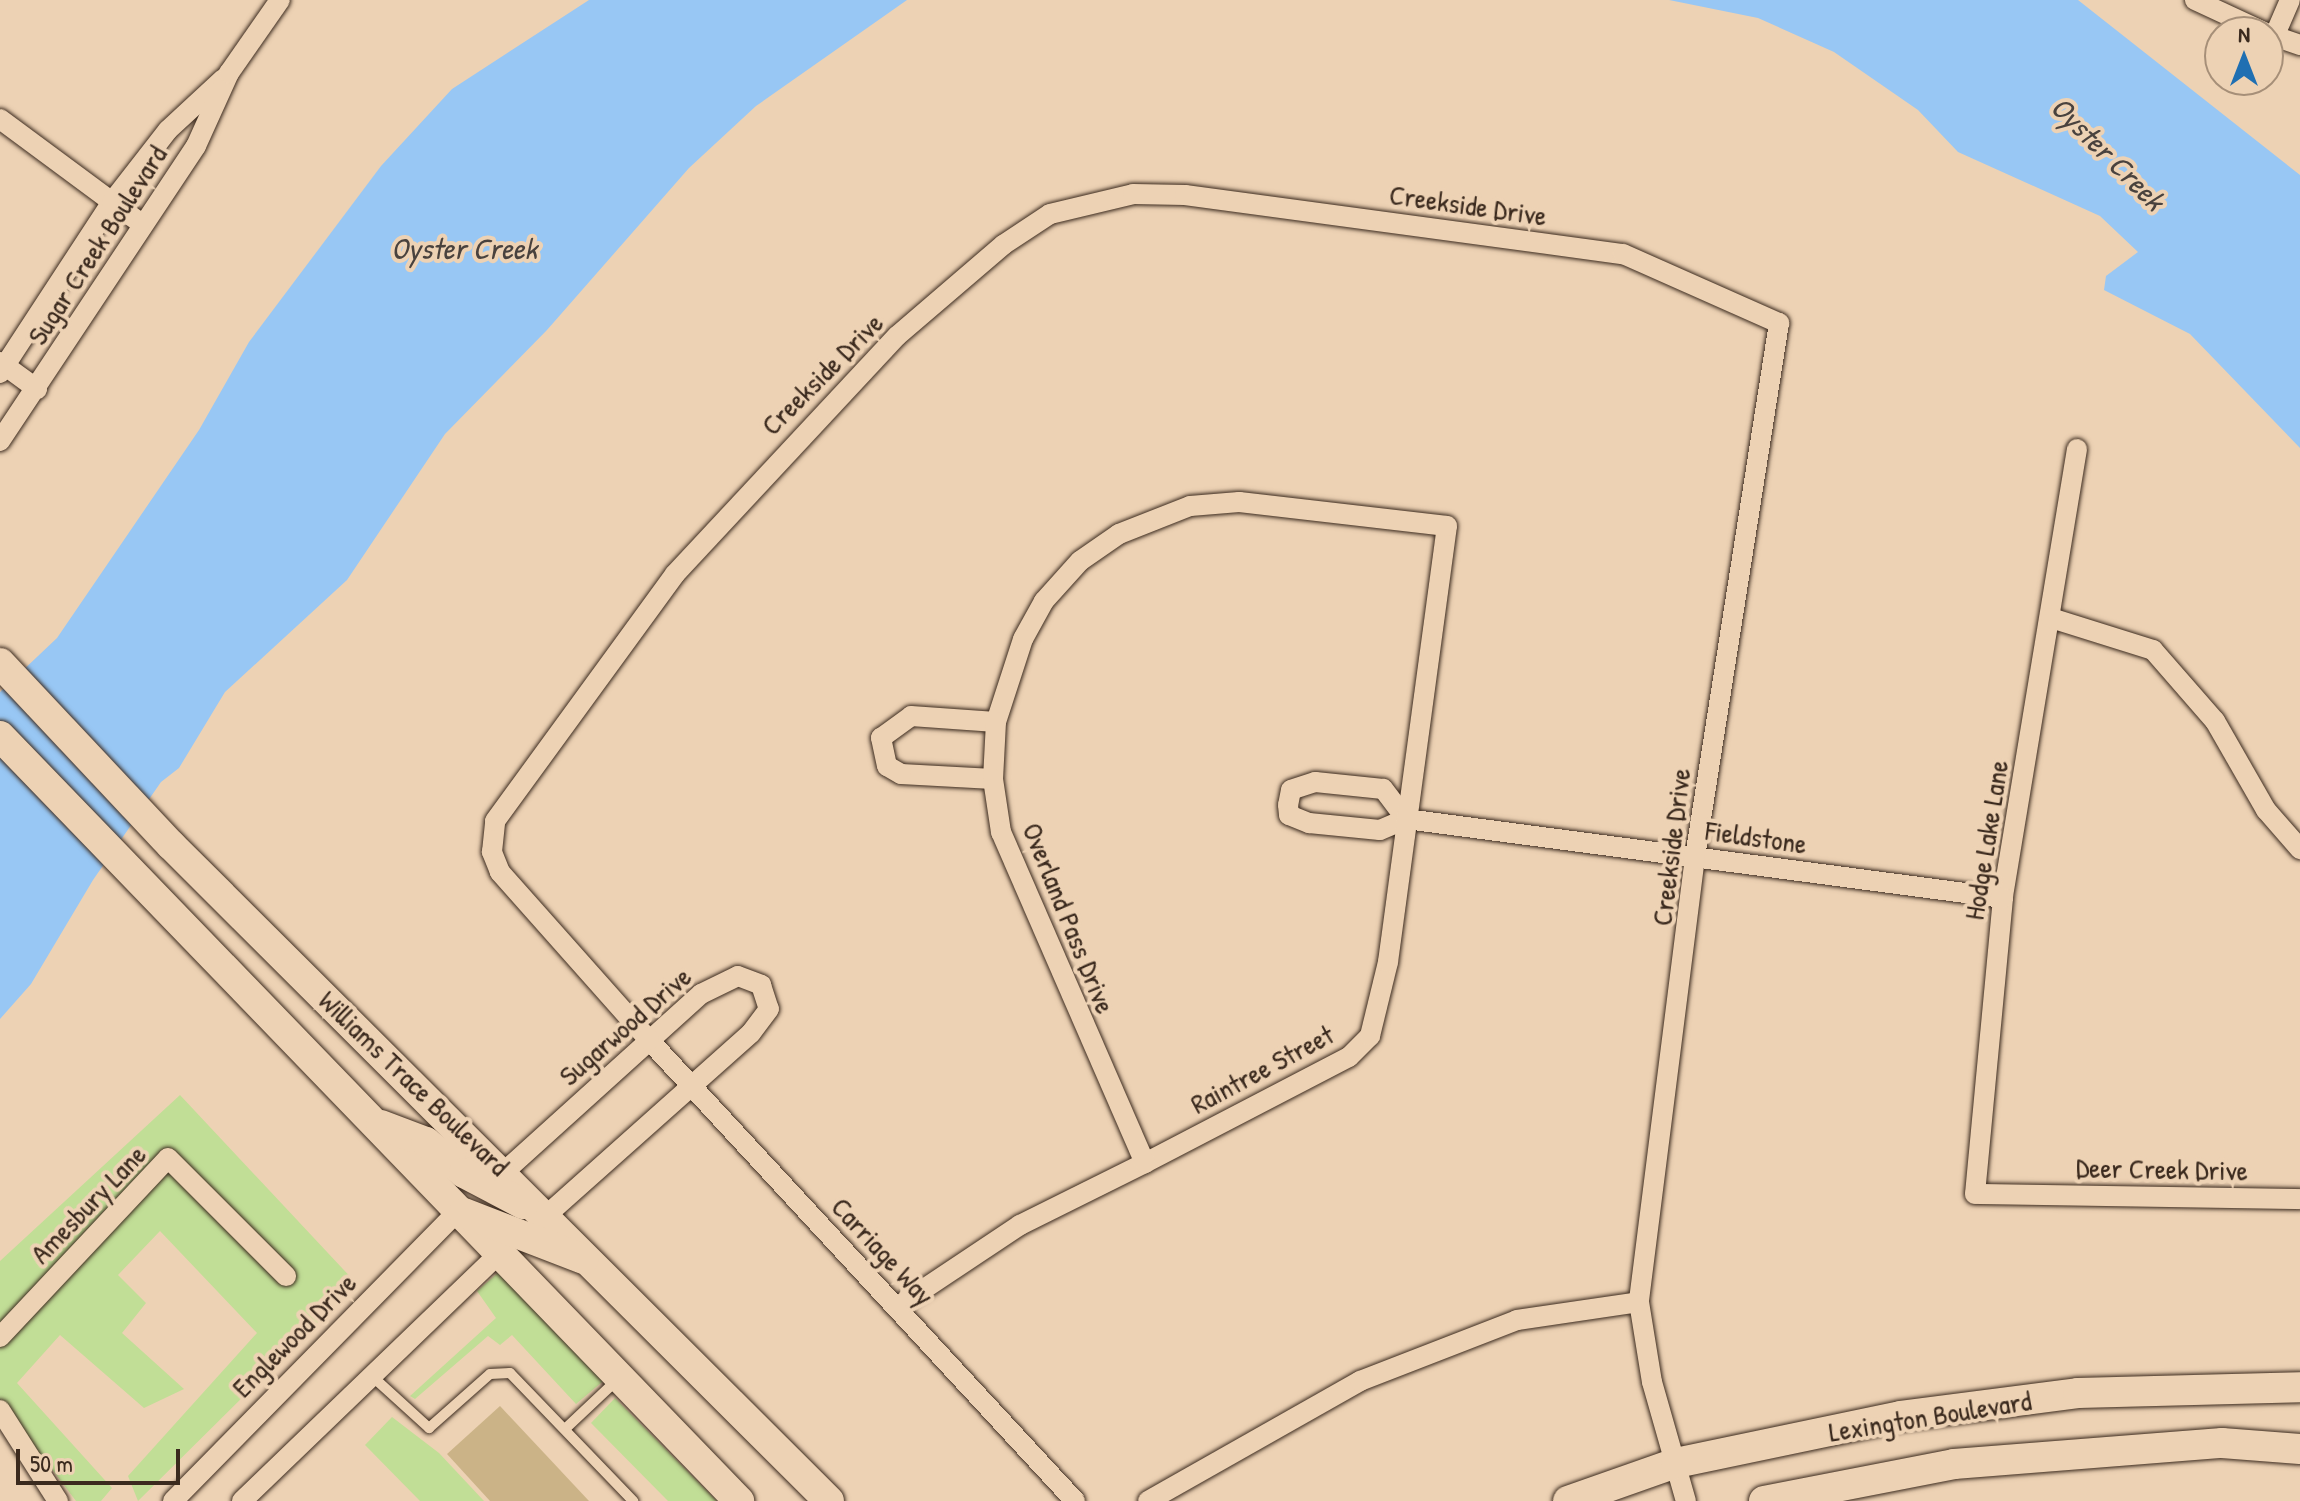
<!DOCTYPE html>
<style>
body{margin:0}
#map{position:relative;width:2300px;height:1501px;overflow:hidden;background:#edd2b4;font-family:"Patrick Hand",sans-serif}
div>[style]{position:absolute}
.green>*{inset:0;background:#c1de96}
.water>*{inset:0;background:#98c7f4}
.building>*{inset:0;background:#cbb387}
.roads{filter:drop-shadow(0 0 2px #3b2a1e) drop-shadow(0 0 2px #3b2a1e)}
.service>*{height:10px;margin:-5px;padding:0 5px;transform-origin:5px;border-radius:5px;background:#edd2b4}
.minor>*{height:20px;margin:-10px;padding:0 10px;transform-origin:10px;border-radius:10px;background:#edd2b4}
.secondary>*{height:30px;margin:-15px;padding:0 15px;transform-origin:15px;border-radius:15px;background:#edd2b4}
span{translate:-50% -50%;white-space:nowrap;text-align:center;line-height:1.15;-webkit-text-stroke:8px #edd2b4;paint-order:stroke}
.street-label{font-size:28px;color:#3b2a1e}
.water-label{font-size:30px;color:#49423e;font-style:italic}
.north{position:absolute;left:2204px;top:16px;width:80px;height:80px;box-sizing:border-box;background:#edd2b4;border:2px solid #a68f78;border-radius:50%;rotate:0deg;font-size:22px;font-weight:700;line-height:32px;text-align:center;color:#3b2a1e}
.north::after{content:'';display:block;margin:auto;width:28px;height:36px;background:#1f6fb2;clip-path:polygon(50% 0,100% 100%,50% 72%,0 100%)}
.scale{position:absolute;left:16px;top:1449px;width:164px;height:36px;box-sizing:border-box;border:4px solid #3b2a1e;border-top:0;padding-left:10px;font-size:24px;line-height:28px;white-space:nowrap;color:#3b2a1e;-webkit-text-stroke:6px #edd2b4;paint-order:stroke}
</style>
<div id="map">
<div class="green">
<i style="clip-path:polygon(180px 1095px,357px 1284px,138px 1501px,128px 1476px,257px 1333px,160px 1231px,118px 1275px,146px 1303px,122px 1333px,184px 1389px,144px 1408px,60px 1335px,17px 1383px,112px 1488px,101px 1501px,76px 1501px,0 1401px,0 1261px)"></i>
<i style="clip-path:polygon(500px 1271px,608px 1377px,576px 1404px,512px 1335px,500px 1345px,488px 1336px,415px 1399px,410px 1396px,496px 1318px,477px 1291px)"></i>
<i style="clip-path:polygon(615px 1398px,717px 1501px,668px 1501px,591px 1423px)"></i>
<i style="clip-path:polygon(392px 1417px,439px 1453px,484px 1501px,420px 1501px,365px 1445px)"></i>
</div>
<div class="water">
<i style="clip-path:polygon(589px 0,907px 0,756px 106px,689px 168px,547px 330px,445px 434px,347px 580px,225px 692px,179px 768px,161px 782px,93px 880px,31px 984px,0 1019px,0 692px,57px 638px,199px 430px,249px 342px,381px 166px,452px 89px)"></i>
<i style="clip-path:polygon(1669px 0,2078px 0,2300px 175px,2300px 448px,2190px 334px,2104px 290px,2106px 276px,2138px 252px,2100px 216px,1958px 152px,1918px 110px,1834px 52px,1758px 18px)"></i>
</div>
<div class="building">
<i style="clip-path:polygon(500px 1406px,589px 1501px,490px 1501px,447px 1454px)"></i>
</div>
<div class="roads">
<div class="service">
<i style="left:373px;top:1377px;width:76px;rotate:42.3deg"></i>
<i style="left:429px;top:1428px;width:81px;rotate:-41.5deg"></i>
<i style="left:490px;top:1374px;width:20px;rotate:-3deg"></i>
<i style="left:510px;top:1373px;width:178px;rotate:46.1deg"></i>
<i style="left:565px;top:1429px;width:70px;rotate:-43.3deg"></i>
</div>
<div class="minor">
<i style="left:2195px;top:0;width:76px;rotate:24.9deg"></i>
<i style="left:2268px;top:34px;width:34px;rotate:19deg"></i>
<i style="left:2274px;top:37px;width:40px;rotate:-66.6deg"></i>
<i style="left:0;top:119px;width:177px;rotate:36.5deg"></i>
<i style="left:0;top:362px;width:46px;rotate:36.1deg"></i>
<i style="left:0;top:373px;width:204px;rotate:-56.8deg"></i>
<i style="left:112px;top:202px;width:91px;rotate:-52.1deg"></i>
<i style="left:168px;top:130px;width:75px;rotate:-42.8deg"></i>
<i style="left:0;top:441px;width:354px;rotate:-56.4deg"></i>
<i style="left:196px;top:146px;width:80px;rotate:-65.7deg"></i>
<i style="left:229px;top:73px;width:89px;rotate:-55.1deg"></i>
<i style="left:2077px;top:449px;width:455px;rotate:99.4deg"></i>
<i style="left:2003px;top:898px;width:297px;rotate:95.4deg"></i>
<i style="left:1975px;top:1194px;width:325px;rotate:0.9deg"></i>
<i style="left:2051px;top:618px;width:107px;rotate:17.4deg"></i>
<i style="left:2153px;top:650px;width:94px;rotate:48.9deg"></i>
<i style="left:2215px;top:721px;width:103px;rotate:60.2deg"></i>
<i style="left:2266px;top:810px;width:52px;rotate:48.9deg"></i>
<i style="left:993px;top:779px;width:92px;rotate:-176.9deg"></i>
<i style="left:901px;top:774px;width:16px;rotate:-150deg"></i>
<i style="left:887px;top:766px;width:29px;rotate:-102deg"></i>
<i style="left:881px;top:738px;width:37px;rotate:-36deg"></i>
<i style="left:911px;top:716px;width:85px;rotate:4deg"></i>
<i style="left:1406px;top:819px;width:38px;rotate:-127deg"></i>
<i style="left:1383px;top:789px;width:68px;rotate:-174.1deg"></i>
<i style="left:1315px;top:782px;width:25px;rotate:162deg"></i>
<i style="left:1291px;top:790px;width:15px;rotate:101deg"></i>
<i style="left:1288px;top:805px;width:10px;rotate:84deg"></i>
<i style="left:1289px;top:815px;width:22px;rotate:22deg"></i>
<i style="left:1309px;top:823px;width:71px;rotate:5.6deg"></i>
<i style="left:1380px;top:830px;width:28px;rotate:-23deg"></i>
<i style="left:1406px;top:819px;width:602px;rotate:7.54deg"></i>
<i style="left:504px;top:1172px;width:266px;rotate:-42.1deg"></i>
<i style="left:701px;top:994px;width:41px;rotate:-25.9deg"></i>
<i style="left:738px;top:976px;width:25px;rotate:21deg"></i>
<i style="left:761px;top:985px;width:25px;rotate:72deg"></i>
<i style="left:769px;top:1009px;width:30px;rotate:127deg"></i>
<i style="left:751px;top:1033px;width:273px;rotate:138.3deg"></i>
<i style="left:897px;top:1307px;width:148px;rotate:-33.7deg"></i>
<i style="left:1020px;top:1225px;width:140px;rotate:-26.4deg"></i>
<i style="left:1145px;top:1163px;width:230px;rotate:-27.5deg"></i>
<i style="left:1349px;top:1057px;width:30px;rotate:-45deg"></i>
<i style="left:1370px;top:1036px;width:76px;rotate:-76.3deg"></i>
<i style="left:1388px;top:962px;width:440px;rotate:-82.3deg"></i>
<i style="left:1447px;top:526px;width:209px;rotate:-173.4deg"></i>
<i style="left:1239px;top:502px;width:49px;rotate:175.3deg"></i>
<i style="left:1190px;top:506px;width:76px;rotate:158.5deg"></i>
<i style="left:1119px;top:534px;width:47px;rotate:145.3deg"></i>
<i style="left:1080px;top:561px;width:54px;rotate:132deg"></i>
<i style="left:1044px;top:601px;width:43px;rotate:118.9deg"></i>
<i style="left:1023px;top:639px;width:87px;rotate:108deg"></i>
<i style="left:996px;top:722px;width:57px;rotate:93deg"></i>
<i style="left:993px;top:779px;width:54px;rotate:81.4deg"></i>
<i style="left:1001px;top:832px;width:361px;rotate:66.5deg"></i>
<i style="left:0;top:1337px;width:245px;rotate:-46.8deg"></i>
<i style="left:168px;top:1158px;width:167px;rotate:45deg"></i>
<i style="left:0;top:1410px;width:108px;rotate:57.5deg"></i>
<i style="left:173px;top:1501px;width:407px;rotate:-45.5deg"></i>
<i style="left:242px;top:1501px;width:356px;rotate:-43.9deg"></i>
<i style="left:1075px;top:1501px;width:628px;rotate:-132.74deg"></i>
<i style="left:649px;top:1040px;width:225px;rotate:-131.6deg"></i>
<i style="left:500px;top:872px;width:22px;rotate:-112deg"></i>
<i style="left:492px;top:852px;width:31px;rotate:-84deg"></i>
<i style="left:495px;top:821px;width:306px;rotate:-53.9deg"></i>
<i style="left:675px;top:574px;width:325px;rotate:-47deg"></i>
<i style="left:897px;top:336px;width:140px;rotate:-40.6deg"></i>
<i style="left:1003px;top:245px;width:56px;rotate:-33.4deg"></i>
<i style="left:1050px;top:214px;width:85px;rotate:-13.5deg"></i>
<i style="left:1133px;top:194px;width:52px;rotate:1.1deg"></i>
<i style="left:1185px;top:195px;width:442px;rotate:7.7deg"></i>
<i style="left:1623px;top:254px;width:171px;rotate:23.9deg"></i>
<i style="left:1779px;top:323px;width:541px;rotate:98.94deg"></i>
<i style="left:1695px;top:857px;width:449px;rotate:97.2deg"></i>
<i style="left:1639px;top:1302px;width:81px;rotate:80.8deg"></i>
<i style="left:1652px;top:1382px;width:124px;rotate:74.1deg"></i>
<i style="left:1148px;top:1501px;width:244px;rotate:-29.5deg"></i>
<i style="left:1360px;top:1381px;width:168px;rotate:-21.2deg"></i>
<i style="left:1517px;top:1320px;width:123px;rotate:-8.4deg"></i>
</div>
<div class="secondary">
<i style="left:0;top:663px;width:250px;rotate:46.8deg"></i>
<i style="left:171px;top:845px;width:929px;rotate:44.91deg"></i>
<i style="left:0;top:736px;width:1064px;rotate:45.99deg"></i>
<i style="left:381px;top:1125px;width:48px;rotate:20.7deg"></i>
<i style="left:426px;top:1142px;width:49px;rotate:39.2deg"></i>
<i style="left:464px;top:1173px;width:67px;rotate:27.7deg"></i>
<i style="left:464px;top:1213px;width:128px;rotate:21.1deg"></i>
<i style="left:1568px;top:1501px;width:114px;rotate:-19.4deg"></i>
<i style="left:1676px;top:1463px;width:230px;rotate:-11.8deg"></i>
<i style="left:1901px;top:1416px;width:178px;rotate:-7.4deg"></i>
<i style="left:2078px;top:1393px;width:222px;rotate:-1.5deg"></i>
<i style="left:1764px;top:1501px;width:194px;rotate:-11deg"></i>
<i style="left:1954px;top:1464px;width:269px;rotate:-4.5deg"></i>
<i style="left:2222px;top:1443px;width:78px;rotate:4.4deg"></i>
</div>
</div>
<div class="street-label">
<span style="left:1468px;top:205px;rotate:8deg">Creekside Drive</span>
<span style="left:97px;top:245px;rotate:-57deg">Sugar Creek Boulevard</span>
<span style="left:822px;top:374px;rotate:-45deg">Creekside Drive</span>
<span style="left:1756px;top:837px;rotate:8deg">Fieldstone</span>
<span style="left:1986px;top:840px;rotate:-81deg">Hodge Lake Lane</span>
<span style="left:1671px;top:847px;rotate:-83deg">Creekside Drive</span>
<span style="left:1069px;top:918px;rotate:68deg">Overland Pass Drive</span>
<span style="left:625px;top:1026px;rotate:-41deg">Sugarwood Drive</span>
<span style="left:1262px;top:1069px;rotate:-28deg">Raintree Street</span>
<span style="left:414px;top:1083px;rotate:44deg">Williams Trace Boulevard</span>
<span style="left:2162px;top:1169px;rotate:1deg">Deer Creek Drive</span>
<span style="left:88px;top:1204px;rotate:-46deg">Amesbury Lane</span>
<span style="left:883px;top:1251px;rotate:47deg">Carriage Way</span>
<span style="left:294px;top:1335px;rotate:-45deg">Englewood Drive</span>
<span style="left:1930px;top:1416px;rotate:-9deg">Lexington Boulevard</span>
</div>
<div class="water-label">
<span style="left:2108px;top:153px;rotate:45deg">Oyster Creek</span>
<span style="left:464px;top:248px">Oyster Creek</span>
</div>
<div class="north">N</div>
<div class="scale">50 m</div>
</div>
